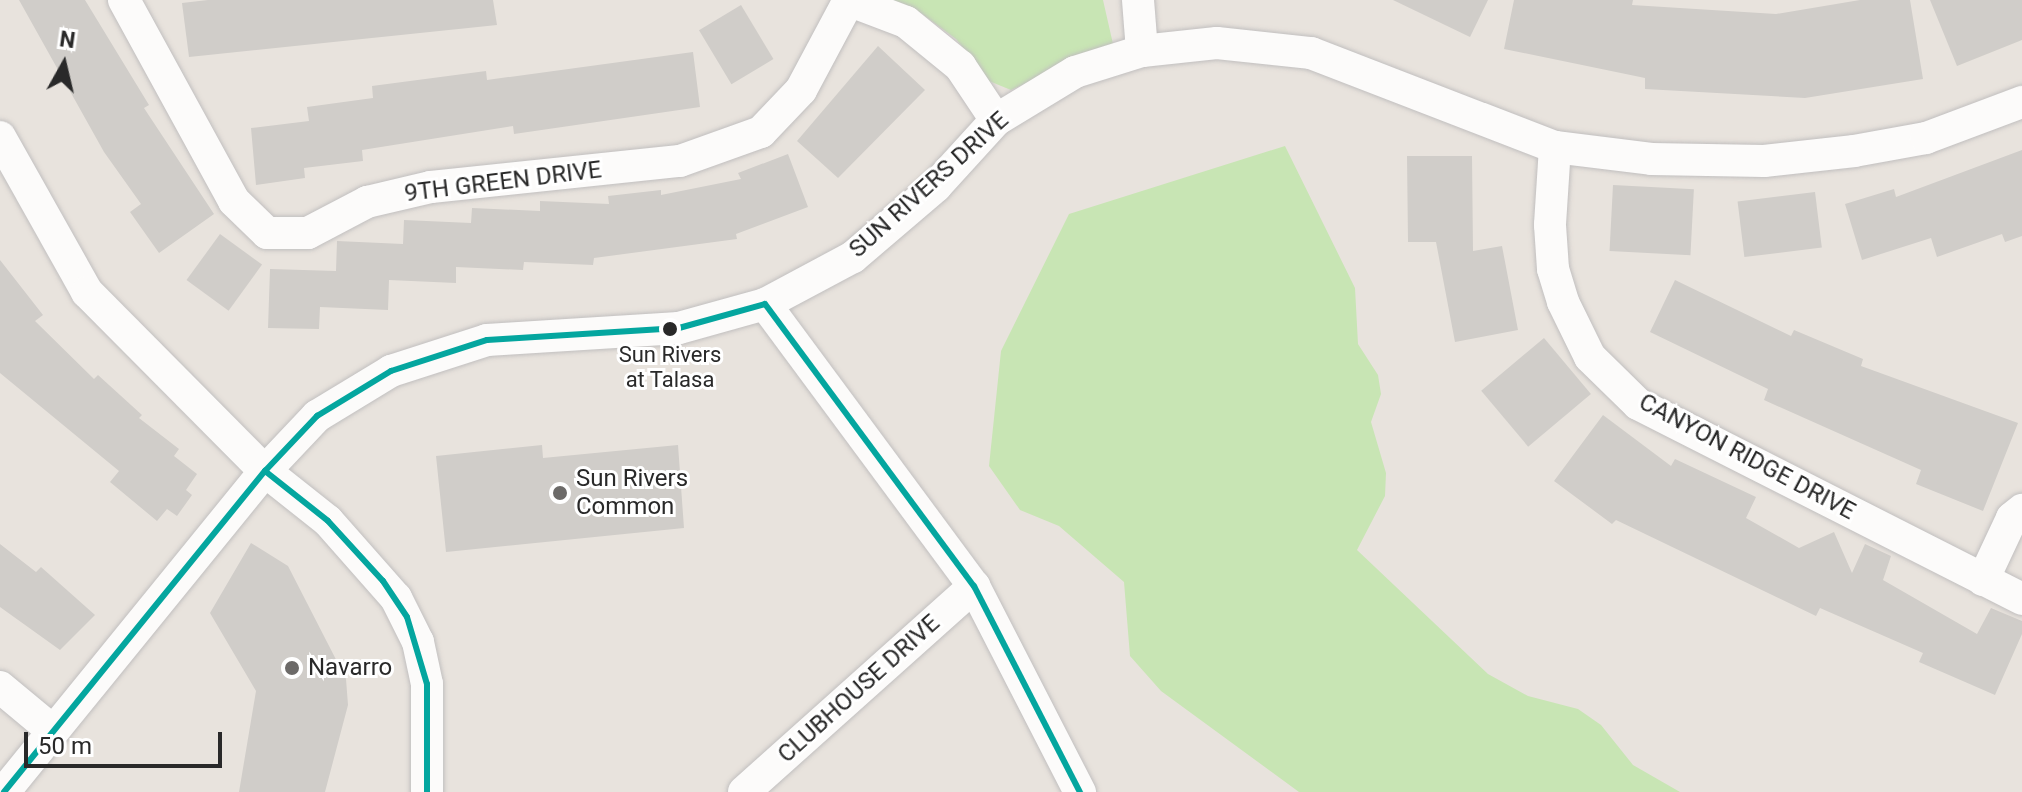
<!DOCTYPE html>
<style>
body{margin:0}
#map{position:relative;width:2022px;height:792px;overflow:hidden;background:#e8e3dd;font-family:Roboto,sans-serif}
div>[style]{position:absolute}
.green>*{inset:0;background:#c8e5b4}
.building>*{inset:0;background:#d0cdc9;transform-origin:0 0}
.roads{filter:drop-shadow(0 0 2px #c1bfbf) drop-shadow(0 0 2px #c1bfbf)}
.minor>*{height:32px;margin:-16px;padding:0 16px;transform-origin:16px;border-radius:16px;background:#fcfbfa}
.bus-1>*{height:6px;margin:-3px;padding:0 3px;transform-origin:3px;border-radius:3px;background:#04a69f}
.dots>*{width:22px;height:22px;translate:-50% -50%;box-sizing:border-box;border:4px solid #fff;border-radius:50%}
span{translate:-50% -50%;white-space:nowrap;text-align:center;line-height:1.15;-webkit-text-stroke:6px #fff;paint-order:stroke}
.bus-label{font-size:22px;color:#292929}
.street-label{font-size:24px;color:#292929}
.poi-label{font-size:24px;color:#292929}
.left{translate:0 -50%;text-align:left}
.north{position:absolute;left:24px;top:24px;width:80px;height:80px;-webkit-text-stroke:6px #fff;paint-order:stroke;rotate:8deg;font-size:22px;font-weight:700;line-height:32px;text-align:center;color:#292929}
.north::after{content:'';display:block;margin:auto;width:28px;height:36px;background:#292929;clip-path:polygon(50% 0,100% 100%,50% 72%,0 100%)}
.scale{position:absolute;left:24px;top:732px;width:198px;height:36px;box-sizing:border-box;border:4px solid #292929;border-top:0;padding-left:10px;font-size:24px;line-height:28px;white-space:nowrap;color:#292929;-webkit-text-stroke:6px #fff;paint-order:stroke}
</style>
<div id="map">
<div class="green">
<i style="clip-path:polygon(883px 0,1103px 0,1113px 44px,1011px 90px,989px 81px,956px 39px,921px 13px)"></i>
<i style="clip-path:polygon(1285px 146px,1355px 288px,1358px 344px,1378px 375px,1381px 394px,1371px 422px,1386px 473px,1385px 496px,1357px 550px,1488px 674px,1528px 696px,1578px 709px,1601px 725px,1633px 765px,1680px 792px,1299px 792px,1161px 691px,1130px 656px,1124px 582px,1059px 526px,1020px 510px,989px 466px,1001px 351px,1069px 214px)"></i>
</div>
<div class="building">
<i style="clip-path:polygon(19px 0,85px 0,149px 105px,144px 108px,214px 214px,159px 253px,130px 212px,141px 204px,104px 152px)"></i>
<i style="clip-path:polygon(208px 0,493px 0,497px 25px,189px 57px,182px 3px)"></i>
<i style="clip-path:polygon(1393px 0,1488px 0,1470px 37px)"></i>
<i style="clip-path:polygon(1514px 0,1633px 0,1632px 5px,1776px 14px,1860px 0,1910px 0,1923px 79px,1805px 98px,1645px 89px,1645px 78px,1504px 49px)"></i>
<i style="clip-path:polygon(1930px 0,2022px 0,2022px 40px,1957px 66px)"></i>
<i style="left:741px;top:5px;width:63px;height:49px;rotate:59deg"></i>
<i style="clip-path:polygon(878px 46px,925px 90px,838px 178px,797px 141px)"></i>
<i style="clip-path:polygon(693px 52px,700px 107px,514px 134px,513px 126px,362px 150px,363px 161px,304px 168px,305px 178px,256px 185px,251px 128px,309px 121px,307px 107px,373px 98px,372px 86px,486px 71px,487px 80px)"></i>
<i style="clip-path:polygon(2022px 150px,2022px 236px,2005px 242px,2002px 234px,1937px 257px,1931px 238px,1862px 260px,1845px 204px,1894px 189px,1896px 197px)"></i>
<i style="clip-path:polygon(788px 154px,808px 207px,736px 234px,737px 239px,594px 258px,593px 265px,524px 262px,523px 270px,456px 267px,456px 283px,389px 280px,388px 310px,320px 307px,319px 329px,268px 328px,270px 269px,336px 271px,337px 241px,403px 244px,404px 220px,471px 223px,472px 208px,540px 211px,540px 201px,609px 204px,608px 196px,661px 190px,661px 195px,741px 179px,738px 173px)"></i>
<i style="clip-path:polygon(1407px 156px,1472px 156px,1473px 251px,1502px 246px,1518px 330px,1455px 342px,1436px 242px,1408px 242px)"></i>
<i style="left:1613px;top:185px;width:81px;height:66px;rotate:3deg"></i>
<i style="left:1815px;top:192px;width:56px;height:78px;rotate:83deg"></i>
<i style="left:220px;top:234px;width:52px;height:57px;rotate:36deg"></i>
<i style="clip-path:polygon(0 260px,43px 315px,35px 321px,94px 379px,98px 375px,142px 415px,139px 418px,179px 449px,174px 456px,197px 474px,186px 490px,192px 495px,177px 516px,167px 509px,157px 521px,110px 482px,119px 471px,0 373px)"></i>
<i style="clip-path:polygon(1675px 280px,1791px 336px,1794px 330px,1863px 359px,1861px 366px,2018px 423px,1983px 511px,1916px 484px,1921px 470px,1764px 400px,1768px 389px,1650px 332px)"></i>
<i style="left:1544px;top:338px;width:73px;height:82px;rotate:50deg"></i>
<i style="clip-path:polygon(1603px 415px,1671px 466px,1675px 459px,1756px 497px,1746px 518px,1799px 548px,1834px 532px,1852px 573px,1865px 544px,1891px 556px,1883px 580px,1977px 634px,1991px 608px,2022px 621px,2022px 634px,1995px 695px,1919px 662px,1923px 653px,1820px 608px,1816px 616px,1616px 520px,1612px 524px,1554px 481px)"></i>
<i style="clip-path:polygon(542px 445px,543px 458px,678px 445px,684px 528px,446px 552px,436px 456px)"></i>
<i style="clip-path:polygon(251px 543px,288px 566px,346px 679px,348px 705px,325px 792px,239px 792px,256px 691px,210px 613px)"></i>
<i style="clip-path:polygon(0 544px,36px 572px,41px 567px,95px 615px,60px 650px,0 607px)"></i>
</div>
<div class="roads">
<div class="minor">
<i style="left:124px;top:0;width:229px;rotate:61.3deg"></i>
<i style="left:234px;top:201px;width:46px;rotate:44.1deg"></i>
<i style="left:267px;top:233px;width:41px"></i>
<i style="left:308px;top:233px;width:67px;rotate:-27.7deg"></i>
<i style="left:367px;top:202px;width:66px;rotate:-13.2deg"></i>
<i style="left:431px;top:187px;width:250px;rotate:-6deg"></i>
<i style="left:680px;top:161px;width:86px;rotate:-19.7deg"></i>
<i style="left:761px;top:132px;width:58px;rotate:-46.4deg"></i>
<i style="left:801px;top:90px;width:102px;rotate:-61.9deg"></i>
<i style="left:848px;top:0;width:62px;rotate:20.8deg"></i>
<i style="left:906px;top:22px;width:70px;rotate:39.2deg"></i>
<i style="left:960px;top:66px;width:65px;rotate:56.3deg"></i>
<i style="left:1138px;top:0;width:51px;rotate:85.5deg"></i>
<i style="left:0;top:137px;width:178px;rotate:60.7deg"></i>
<i style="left:87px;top:292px;width:252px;rotate:45.2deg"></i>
<i style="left:265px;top:471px;width:80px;rotate:38.4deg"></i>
<i style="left:328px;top:521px;width:103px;rotate:48.6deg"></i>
<i style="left:396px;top:598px;width:49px;rotate:63.4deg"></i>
<i style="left:418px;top:642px;width:43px;rotate:77.9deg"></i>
<i style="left:427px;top:684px;width:108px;rotate:90deg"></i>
<i style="left:1555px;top:147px;width:78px;rotate:93.7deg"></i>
<i style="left:1550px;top:225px;width:44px;rotate:86.1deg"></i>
<i style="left:1553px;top:269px;width:34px;rotate:73deg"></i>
<i style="left:1563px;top:302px;width:61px;rotate:63.9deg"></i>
<i style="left:1590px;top:357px;width:67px;rotate:44.4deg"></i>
<i style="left:1638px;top:404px;width:431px;rotate:26.9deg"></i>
<i style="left:765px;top:304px;width:351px;rotate:53.5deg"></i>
<i style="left:974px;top:586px;width:232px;rotate:62.8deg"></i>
<i style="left:1983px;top:580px;width:68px;rotate:-64.9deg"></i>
<i style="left:2012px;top:518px;width:13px;rotate:-39deg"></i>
<i style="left:0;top:687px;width:69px;rotate:39.7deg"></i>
<i style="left:4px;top:792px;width:414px;rotate:-50.9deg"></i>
<i style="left:265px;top:471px;width:76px;rotate:-46.6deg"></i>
<i style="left:317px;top:416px;width:87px;rotate:-31.3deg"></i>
<i style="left:391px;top:371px;width:101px;rotate:-17.9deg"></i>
<i style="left:487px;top:340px;width:192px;rotate:-3.6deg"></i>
<i style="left:679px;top:328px;width:89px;rotate:-15.6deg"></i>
<i style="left:765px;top:304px;width:100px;rotate:-28.1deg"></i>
<i style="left:853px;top:257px;width:109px;rotate:-40.5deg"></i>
<i style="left:936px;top:186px;width:89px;rotate:-47.7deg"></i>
<i style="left:996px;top:120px;width:92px;rotate:-31.3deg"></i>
<i style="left:1075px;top:72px;width:70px;rotate:-17.4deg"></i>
<i style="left:1142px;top:51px;width:75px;rotate:-6.1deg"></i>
<i style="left:1217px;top:43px;width:95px;rotate:6.1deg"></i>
<i style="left:1311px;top:53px;width:261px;rotate:21.1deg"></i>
<i style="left:1555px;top:147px;width:97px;rotate:7.1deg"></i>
<i style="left:1651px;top:159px;width:113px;rotate:1deg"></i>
<i style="left:1764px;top:161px;width:91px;rotate:-6.3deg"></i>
<i style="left:1854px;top:151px;width:73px;rotate:-10.2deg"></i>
<i style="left:1926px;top:138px;width:103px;rotate:-20.6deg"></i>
<i style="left:744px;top:792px;width:309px;rotate:-41.8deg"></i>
</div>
</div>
<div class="bus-1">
<i style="left:765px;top:304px;width:351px;rotate:53.5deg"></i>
<i style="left:974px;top:586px;width:232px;rotate:62.8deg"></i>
<i style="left:265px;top:471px;width:80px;rotate:38.4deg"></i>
<i style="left:328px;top:521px;width:81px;rotate:47.5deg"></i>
<i style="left:383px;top:581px;width:43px;rotate:56.3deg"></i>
<i style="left:407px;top:617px;width:70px;rotate:73.4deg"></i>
<i style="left:427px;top:684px;width:108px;rotate:90deg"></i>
<i style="left:4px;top:792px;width:414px;rotate:-50.9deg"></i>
<i style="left:265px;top:471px;width:76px;rotate:-46.6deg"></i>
<i style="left:317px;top:416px;width:87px;rotate:-31.3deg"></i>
<i style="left:391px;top:371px;width:101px;rotate:-17.9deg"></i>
<i style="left:487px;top:340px;width:192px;rotate:-3.6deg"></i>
<i style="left:679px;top:328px;width:89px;rotate:-15.6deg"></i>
</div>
<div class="dots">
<i style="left:670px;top:329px;background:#292929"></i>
<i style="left:560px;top:493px;background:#6c6a68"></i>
<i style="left:292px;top:668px;background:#6c6a68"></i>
</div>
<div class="bus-label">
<span style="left:670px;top:367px">Sun Rivers<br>at Talasa</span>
</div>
<div class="street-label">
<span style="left:503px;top:182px;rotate:-7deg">9TH GREEN DRIVE</span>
<span style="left:929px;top:185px;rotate:-42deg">SUN RIVERS DRIVE</span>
<span style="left:1747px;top:457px;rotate:28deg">CANYON RIDGE DRIVE</span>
<span style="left:859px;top:689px;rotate:-42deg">CLUBHOUSE DRIVE</span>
</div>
<div class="poi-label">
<span class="left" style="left:576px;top:493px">Sun Rivers<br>Common</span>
<span class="left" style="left:308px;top:668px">Navarro</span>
</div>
<div class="north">N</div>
<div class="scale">50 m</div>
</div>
